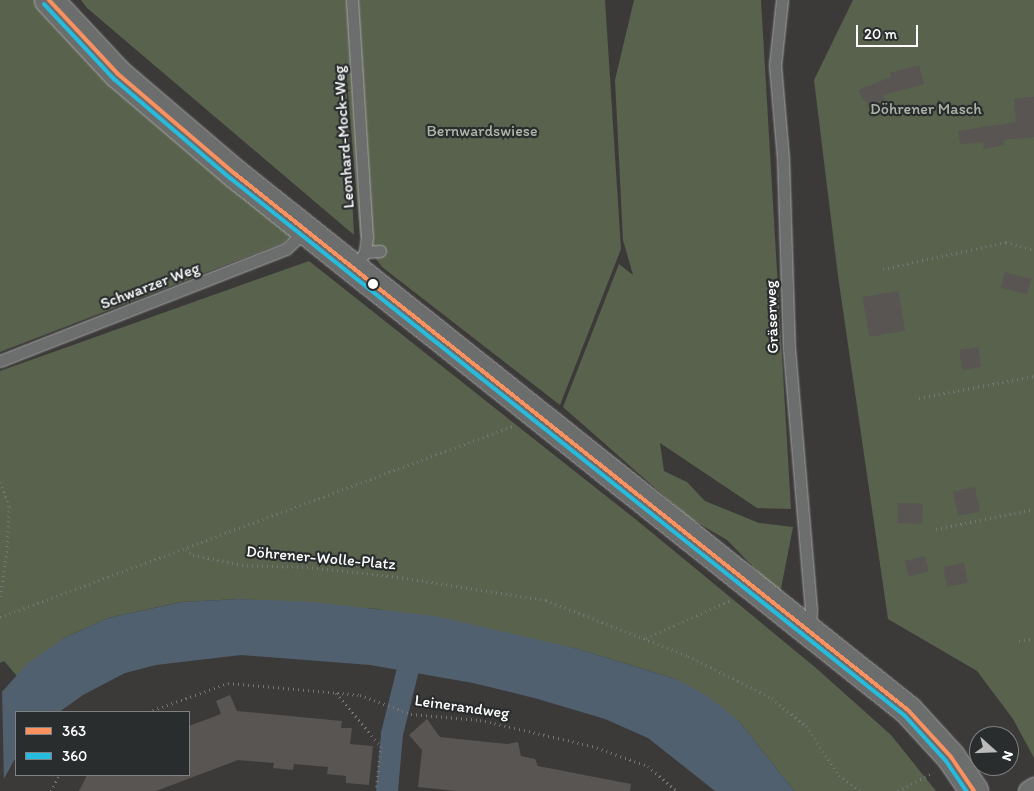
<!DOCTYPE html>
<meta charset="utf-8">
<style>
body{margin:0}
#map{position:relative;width:1034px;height:791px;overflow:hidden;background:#3b3a39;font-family:Itim,sans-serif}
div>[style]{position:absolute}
.green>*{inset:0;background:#58624c}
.water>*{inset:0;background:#50606f}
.pier>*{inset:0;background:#3b3a39}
.canal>*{height:22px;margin:-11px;padding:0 11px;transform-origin:11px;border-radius:11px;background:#50606f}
.building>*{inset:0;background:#585553;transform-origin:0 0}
.path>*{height:3px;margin-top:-1.5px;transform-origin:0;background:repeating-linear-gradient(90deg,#767676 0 1px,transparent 0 5px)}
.roads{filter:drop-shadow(0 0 1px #a7a6a6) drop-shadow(0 0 1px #a7a6a6)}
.service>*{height:11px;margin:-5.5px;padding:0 5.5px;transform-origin:5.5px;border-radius:5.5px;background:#6c6d6d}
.minor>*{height:21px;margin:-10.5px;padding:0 10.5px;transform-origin:10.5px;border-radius:10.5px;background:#6c6d6d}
.tertiary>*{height:28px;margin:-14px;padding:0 14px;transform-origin:14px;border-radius:14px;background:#6c6d6d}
.bus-1>*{height:4px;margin:-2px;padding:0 2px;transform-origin:2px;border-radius:2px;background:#fa915f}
.bus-2>*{height:4px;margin:-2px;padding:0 2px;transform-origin:2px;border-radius:2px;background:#26bcdd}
.dots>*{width:14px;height:14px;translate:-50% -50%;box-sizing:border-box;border:2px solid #2a2d2e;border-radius:50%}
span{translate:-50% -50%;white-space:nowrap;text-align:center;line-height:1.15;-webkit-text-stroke:4.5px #2a2d2e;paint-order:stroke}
.park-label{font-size:16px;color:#aeb4a7}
.street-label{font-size:16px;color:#fff}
.legend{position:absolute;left:15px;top:711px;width:175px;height:65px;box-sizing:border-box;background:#2a2d2e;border:1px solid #7f8182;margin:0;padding:6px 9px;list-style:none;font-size:15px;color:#fff}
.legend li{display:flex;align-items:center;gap:10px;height:25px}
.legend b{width:25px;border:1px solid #7f8182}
.north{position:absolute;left:969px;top:726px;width:50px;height:50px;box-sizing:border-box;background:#2a2d2e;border:1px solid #7f8182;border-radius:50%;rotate:110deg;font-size:14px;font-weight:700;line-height:20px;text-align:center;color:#fff}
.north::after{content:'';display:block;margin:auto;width:18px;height:22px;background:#bababa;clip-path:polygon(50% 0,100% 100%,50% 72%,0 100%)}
.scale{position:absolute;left:856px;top:25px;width:62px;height:22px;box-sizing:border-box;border:2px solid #fff;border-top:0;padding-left:6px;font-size:15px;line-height:18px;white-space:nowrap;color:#fff;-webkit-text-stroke:4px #2a2d2e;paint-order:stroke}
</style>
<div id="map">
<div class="green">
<i style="clip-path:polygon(0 0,40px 0,301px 226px,283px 243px,0 352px)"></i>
<i style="clip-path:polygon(81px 0,605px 0,621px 249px,560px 405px,382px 267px,360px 237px,345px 56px,354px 235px,87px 8px)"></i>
<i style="clip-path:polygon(634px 0,761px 0,791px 509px,757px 508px,660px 443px,664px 471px,687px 482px,705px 501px,759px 523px,793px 527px,780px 594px,727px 540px,688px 517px,563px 407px,619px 264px,633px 275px,623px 240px,615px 80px)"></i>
<i style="clip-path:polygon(853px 0,1034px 0,1034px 758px,1013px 719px,977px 671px,888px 619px,838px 276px,814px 80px)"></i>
<i style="clip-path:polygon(309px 261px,639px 522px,816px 668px,891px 735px,936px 791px,794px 791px,739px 721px,676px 679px,578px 649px,377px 609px,240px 599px,181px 602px,108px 618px,64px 638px,17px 676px,4px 661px,0 663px,0 371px)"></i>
</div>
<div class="water">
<i style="clip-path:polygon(240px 599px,313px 602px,435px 616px,578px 649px,676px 679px,709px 697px,739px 721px,794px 791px,715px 791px,648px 738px,605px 719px,538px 699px,473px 683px,370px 665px,241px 655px,156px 665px,125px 673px,83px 695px,59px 712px,16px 712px,16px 757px,0 786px,0 694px,27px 664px,64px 638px,108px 618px,182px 602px)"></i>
</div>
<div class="pier">
<i style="clip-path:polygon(2px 688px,4px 783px,0 788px,0 690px)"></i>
</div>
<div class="canal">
<i style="left:387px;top:791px;width:57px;rotate:-85deg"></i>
<i style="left:392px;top:734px;width:92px;rotate:-76.1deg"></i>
</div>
<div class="building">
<i style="clip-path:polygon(919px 65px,924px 84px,883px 95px,885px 100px,868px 106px,866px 100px,863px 101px,859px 90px,891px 77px,890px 73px)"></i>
<i style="clip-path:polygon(1034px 97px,1034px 137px,1003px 140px,1004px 145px,984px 149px,983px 142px,960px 144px,958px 131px,1016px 122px,1014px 99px)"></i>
<i style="left:1005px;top:272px;width:27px;height:16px;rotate:15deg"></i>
<i style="left:898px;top:291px;width:40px;height:36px;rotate:80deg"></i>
<i style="left:978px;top:347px;width:20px;height:19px;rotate:81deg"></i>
<i style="left:975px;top:487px;width:25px;height:22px;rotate:79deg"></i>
<i style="left:898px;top:503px;width:25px;height:20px;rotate:2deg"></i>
<i style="left:925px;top:556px;width:16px;height:21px;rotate:76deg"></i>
<i style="left:964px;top:563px;width:20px;height:21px;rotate:79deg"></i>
<i style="clip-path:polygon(230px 695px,237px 711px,342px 721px,341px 728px,352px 728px,350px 744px,373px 746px,369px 785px,346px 783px,346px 776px,327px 774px,328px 767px,294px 764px,293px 770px,273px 768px,274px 763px,238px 760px,156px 791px,79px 791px,87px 775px,189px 775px,189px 726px,221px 714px,216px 701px)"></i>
<i style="clip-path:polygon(427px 719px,440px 737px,507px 744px,518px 742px,521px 756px,535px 759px,538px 766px,631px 784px,630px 791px,456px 791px,418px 787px,422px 750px,409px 735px)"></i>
</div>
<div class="path">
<i style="left:883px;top:269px;width:126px;rotate:-12.4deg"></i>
<i style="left:1006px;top:242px;width:29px;rotate:16deg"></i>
<i style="left:919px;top:398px;width:117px;rotate:-10.8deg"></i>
<i style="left:0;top:482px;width:26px;rotate:69deg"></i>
<i style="left:9px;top:506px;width:45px;rotate:92.5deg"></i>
<i style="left:7px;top:551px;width:48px;rotate:98.5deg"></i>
<i style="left:936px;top:529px;width:100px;rotate:-11.5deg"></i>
<i style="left:186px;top:549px;width:9px;rotate:41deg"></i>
<i style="left:193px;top:555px;width:50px;rotate:11.5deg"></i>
<i style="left:242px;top:565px;width:65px;rotate:1.8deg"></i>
<i style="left:307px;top:567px;width:85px;rotate:6deg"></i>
<i style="left:392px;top:576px;width:156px;rotate:8.9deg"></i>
<i style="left:546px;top:600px;width:153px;rotate:21.5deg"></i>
<i style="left:688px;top:656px;width:94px;rotate:26.6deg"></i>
<i style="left:772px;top:698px;width:44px;rotate:39.5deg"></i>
<i style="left:806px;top:726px;width:59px;rotate:56deg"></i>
<i style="left:839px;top:775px;width:27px;rotate:36deg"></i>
<i style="left:0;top:617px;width:547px;rotate:-20.42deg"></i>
<i style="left:646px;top:638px;width:93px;rotate:-24.1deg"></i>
<i style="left:1019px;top:641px;width:15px;rotate:-11deg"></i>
<i style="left:336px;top:693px;width:70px;rotate:49.7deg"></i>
<i style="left:381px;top:746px;width:45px;rotate:96.3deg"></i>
<i style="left:148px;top:712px;width:85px;rotate:-19.9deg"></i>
<i style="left:228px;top:683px;width:133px;rotate:5.2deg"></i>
<i style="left:360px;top:695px;width:54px;rotate:20.4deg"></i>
<i style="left:411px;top:714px;width:69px;rotate:5deg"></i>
<i style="left:480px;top:720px;width:115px;rotate:13.1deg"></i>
<i style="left:592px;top:746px;width:59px;rotate:19.7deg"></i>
<i style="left:648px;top:766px;width:38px;rotate:41deg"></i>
<i style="left:51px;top:791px;width:18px;rotate:-63deg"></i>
<i style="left:898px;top:791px;width:40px;rotate:-28deg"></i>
</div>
<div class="roads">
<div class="service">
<i style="left:352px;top:0;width:237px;rotate:86.4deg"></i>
<i style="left:367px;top:237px;width:15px;rotate:98deg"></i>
<i style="left:365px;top:252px;width:20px;rotate:123deg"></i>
<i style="left:782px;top:0;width:65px;rotate:96.1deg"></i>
<i style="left:775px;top:65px;width:93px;rotate:85.1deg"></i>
<i style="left:783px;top:158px;width:190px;rotate:88.2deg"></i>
<i style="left:789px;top:348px;width:262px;rotate:85.2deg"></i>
<i style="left:811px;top:609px;width:21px;rotate:93deg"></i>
<i style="left:365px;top:252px;width:15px;rotate:-4deg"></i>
<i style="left:0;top:361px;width:307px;rotate:-21.4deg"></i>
<i style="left:286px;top:249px;width:28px;rotate:-44deg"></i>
</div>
<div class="minor">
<i style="left:1029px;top:791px;width:6px;rotate:-31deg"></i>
</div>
<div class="tertiary">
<i style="left:49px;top:0;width:101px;rotate:47deg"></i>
<i style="left:118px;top:74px;width:153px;rotate:40.5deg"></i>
<i style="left:234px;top:173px;width:862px;rotate:38.55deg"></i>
<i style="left:908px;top:710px;width:64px;rotate:47.5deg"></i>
<i style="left:951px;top:757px;width:41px;rotate:55.9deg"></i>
</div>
</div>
<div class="bus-1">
<i style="left:49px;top:0;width:101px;rotate:47deg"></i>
<i style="left:118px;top:74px;width:153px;rotate:40.5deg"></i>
<i style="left:234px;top:173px;width:862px;rotate:38.55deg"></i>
<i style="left:908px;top:710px;width:64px;rotate:47.5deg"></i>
<i style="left:951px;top:757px;width:41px;rotate:55.9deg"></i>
</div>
<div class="bus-2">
<i style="left:44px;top:4px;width:103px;rotate:47deg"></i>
<i style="left:114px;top:79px;width:153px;rotate:40.5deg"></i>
<i style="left:230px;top:178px;width:862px;rotate:38.55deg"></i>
<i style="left:904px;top:715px;width:62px;rotate:47.6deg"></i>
<i style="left:946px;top:761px;width:36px;rotate:56deg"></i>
</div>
<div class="dots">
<i style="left:373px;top:284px;background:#fff"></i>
</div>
<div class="park-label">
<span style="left:926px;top:109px">Döhrener Masch</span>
<span style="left:482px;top:131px">Bernwardswiese</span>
</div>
<div class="street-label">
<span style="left:344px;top:137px;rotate:-94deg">Leonhard-Mock-Weg</span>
<span style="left:150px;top:286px;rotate:-21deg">Schwarzer Weg</span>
<span style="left:772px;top:317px;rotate:-92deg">Gräserweg</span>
<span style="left:321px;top:558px;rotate:5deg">Döhrener-Wolle-Platz</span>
<span style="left:462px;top:707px;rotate:8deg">Leinerandweg</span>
</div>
<ul class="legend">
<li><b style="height:6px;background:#fa915f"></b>363</li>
<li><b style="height:6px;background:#26bcdd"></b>360</li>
</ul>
<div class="north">N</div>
<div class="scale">20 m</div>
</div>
